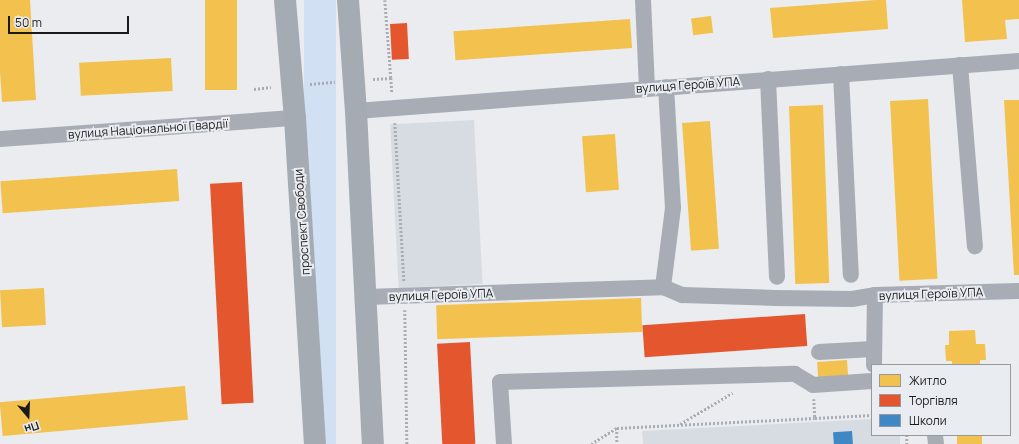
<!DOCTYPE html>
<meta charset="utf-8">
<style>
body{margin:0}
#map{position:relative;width:1019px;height:444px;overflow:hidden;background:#eaecef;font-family:Manrope,sans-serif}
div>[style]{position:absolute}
.built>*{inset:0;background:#d7dce3;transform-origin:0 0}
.green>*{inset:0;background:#d2e0f3;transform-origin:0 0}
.homes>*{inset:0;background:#f2c14e;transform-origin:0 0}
.shops>*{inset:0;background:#e4572e;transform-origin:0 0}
.schools>*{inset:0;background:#3f88c5;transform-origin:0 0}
.path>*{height:2.5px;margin-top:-1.25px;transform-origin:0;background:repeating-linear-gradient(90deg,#a9adb3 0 2px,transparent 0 4px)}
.minor>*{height:16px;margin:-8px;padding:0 8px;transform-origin:8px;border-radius:8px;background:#a8adb5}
.highway>*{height:22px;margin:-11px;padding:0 11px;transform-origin:11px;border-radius:11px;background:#a4abb3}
span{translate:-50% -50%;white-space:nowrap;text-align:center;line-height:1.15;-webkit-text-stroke:4px #e9ecf0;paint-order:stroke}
.street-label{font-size:12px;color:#191a1b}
.legend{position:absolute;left:871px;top:364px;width:140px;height:72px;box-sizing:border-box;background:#e9ecf0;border:1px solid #96989b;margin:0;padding:5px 7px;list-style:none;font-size:12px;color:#191a1b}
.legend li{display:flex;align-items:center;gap:8px;height:20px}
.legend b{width:20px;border:1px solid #96989b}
.north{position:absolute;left:8px;top:396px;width:40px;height:40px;-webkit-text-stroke:3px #e9ecf0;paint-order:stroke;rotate:161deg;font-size:11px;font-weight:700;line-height:16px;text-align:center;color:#191a1b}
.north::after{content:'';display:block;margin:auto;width:14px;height:18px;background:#191a1b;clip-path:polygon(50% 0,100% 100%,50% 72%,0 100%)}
.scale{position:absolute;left:8px;top:16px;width:121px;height:18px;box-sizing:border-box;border:2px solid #191a1b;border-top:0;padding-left:5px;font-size:12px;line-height:14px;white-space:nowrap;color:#191a1b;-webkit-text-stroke:3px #e9ecf0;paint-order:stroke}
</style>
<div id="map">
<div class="built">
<i style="left:474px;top:120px;width:164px;height:84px;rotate:87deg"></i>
<i style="clip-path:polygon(872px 419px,872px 435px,900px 435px,900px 444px,643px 444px,642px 431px)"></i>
</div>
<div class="green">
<i style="left:304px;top:0;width:32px;height:445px"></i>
</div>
<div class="homes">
<i style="clip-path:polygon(0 0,30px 0,36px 100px,2px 102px,0 71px)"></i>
<i style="left:205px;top:0;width:32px;height:90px"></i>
<i style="clip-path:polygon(876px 0,886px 0,888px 29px,773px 38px,770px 8px)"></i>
<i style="clip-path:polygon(962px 0,1019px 0,1019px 19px,1005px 20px,1007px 39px,965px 42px)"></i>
<i style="left:711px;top:16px;width:17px;height:20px;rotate:83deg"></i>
<i style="left:630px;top:19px;width:29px;height:177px;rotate:86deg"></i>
<i style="left:171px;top:58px;width:33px;height:92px;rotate:87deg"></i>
<i style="left:928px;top:99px;width:180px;height:38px;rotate:87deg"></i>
<i style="clip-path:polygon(1004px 100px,1019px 100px,1019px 275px,1014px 275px)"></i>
<i style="left:823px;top:105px;width:178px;height:34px;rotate:88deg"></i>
<i style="left:710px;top:121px;width:128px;height:28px;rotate:86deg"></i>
<i style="left:615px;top:134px;width:56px;height:33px;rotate:86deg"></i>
<i style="left:177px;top:169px;width:32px;height:177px;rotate:86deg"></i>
<i style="left:44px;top:288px;width:37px;height:44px;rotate:87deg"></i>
<i style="left:641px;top:298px;width:34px;height:205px;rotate:88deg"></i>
<i style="clip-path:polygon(975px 330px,976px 344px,985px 344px,986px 360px,980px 360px,980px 365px,952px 365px,952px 361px,946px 361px,945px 345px,949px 345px,949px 331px)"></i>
<i style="left:847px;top:360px;width:16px;height:30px;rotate:86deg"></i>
<i style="left:185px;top:386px;width:34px;height:186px;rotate:85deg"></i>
<i style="left:957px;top:435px;width:25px;height:9px"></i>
</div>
<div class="shops">
<i style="left:407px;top:23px;width:36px;height:17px;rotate:87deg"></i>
<i style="left:242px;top:182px;width:221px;height:32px;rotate:87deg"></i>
<i style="left:805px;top:314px;width:32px;height:163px;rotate:86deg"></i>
<i style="left:470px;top:342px;width:102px;height:33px;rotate:87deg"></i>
</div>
<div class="schools">
<i style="left:852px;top:431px;width:13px;height:19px;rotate:86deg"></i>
</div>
<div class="path">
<i style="left:385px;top:0;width:78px;rotate:85.6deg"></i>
<i style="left:373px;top:79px;width:18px;rotate:-3deg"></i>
<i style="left:391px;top:78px;width:14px;rotate:86deg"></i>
<i style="left:310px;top:84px;width:25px;rotate:-5deg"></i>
<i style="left:254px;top:89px;width:17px;rotate:-7deg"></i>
<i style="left:395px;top:123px;width:158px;rotate:86.7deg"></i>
<i style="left:405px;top:310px;width:134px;rotate:89.1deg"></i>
<i style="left:814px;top:399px;width:19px;rotate:87deg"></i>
<i style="left:815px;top:418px;width:57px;rotate:-3deg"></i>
<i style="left:680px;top:424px;width:61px;rotate:-30.8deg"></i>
<i style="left:617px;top:428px;width:198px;rotate:-2.9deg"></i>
<i style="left:907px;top:435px;width:9px;rotate:90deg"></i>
<i style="left:591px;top:444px;width:31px;rotate:-32deg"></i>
<i style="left:617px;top:428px;width:16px;rotate:90deg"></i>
</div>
<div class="minor">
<i style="left:643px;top:0;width:88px;rotate:87.4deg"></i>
<i style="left:960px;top:65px;width:182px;rotate:85.3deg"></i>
<i style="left:841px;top:74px;width:201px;rotate:87.2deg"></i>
<i style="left:768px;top:79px;width:198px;rotate:87.4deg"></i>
<i style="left:356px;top:111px;width:665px;rotate:-4.31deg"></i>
<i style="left:0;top:139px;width:296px;rotate:-4.1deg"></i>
<i style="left:663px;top:287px;width:80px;rotate:-82.8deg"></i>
<i style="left:673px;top:208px;width:121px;rotate:-93.3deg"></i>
<i style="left:366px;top:297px;width:297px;rotate:-1.9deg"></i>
<i style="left:663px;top:287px;width:21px;rotate:23deg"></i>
<i style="left:682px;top:295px;width:93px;rotate:1.8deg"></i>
<i style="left:775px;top:298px;width:77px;rotate:0.7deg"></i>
<i style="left:852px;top:299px;width:23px;rotate:-10deg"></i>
<i style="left:875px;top:295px;width:144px;rotate:-1.6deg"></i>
<i style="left:819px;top:352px;width:54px;rotate:-3.2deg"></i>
<i style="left:874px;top:365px;width:70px;rotate:-89.2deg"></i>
<i style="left:935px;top:435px;width:9px;rotate:84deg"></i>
<i style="left:504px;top:444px;width:62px;rotate:-93.7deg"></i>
<i style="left:500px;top:382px;width:295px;rotate:-1.6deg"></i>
<i style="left:795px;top:374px;width:21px;rotate:31deg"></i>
<i style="left:813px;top:385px;width:59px;rotate:-3.9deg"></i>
</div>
<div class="highway">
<i style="left:285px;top:0;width:118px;rotate:85.2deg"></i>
<i style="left:295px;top:118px;width:327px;rotate:86.5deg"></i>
<i style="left:348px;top:0;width:111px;rotate:85.9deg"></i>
<i style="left:356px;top:111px;width:333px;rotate:87.1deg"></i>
</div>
<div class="street-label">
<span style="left:688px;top:85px;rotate:-4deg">вулиця Героїв УПА</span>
<span style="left:148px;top:129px;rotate:-4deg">вулиця Національної Гвардії</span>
<span style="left:302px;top:222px;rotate:-94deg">проспект Свободи</span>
<span style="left:931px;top:294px;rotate:-2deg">вулиця Героїв УПА</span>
<span style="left:441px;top:295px;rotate:-2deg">вулиця Героїв УПА</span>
</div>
<ul class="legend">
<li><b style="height:11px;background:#f2c14e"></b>Житло</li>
<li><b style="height:11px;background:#e4572e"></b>Торгівля</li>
<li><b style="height:11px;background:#3f88c5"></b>Школи</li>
</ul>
<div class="north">Пн</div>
<div class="scale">50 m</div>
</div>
